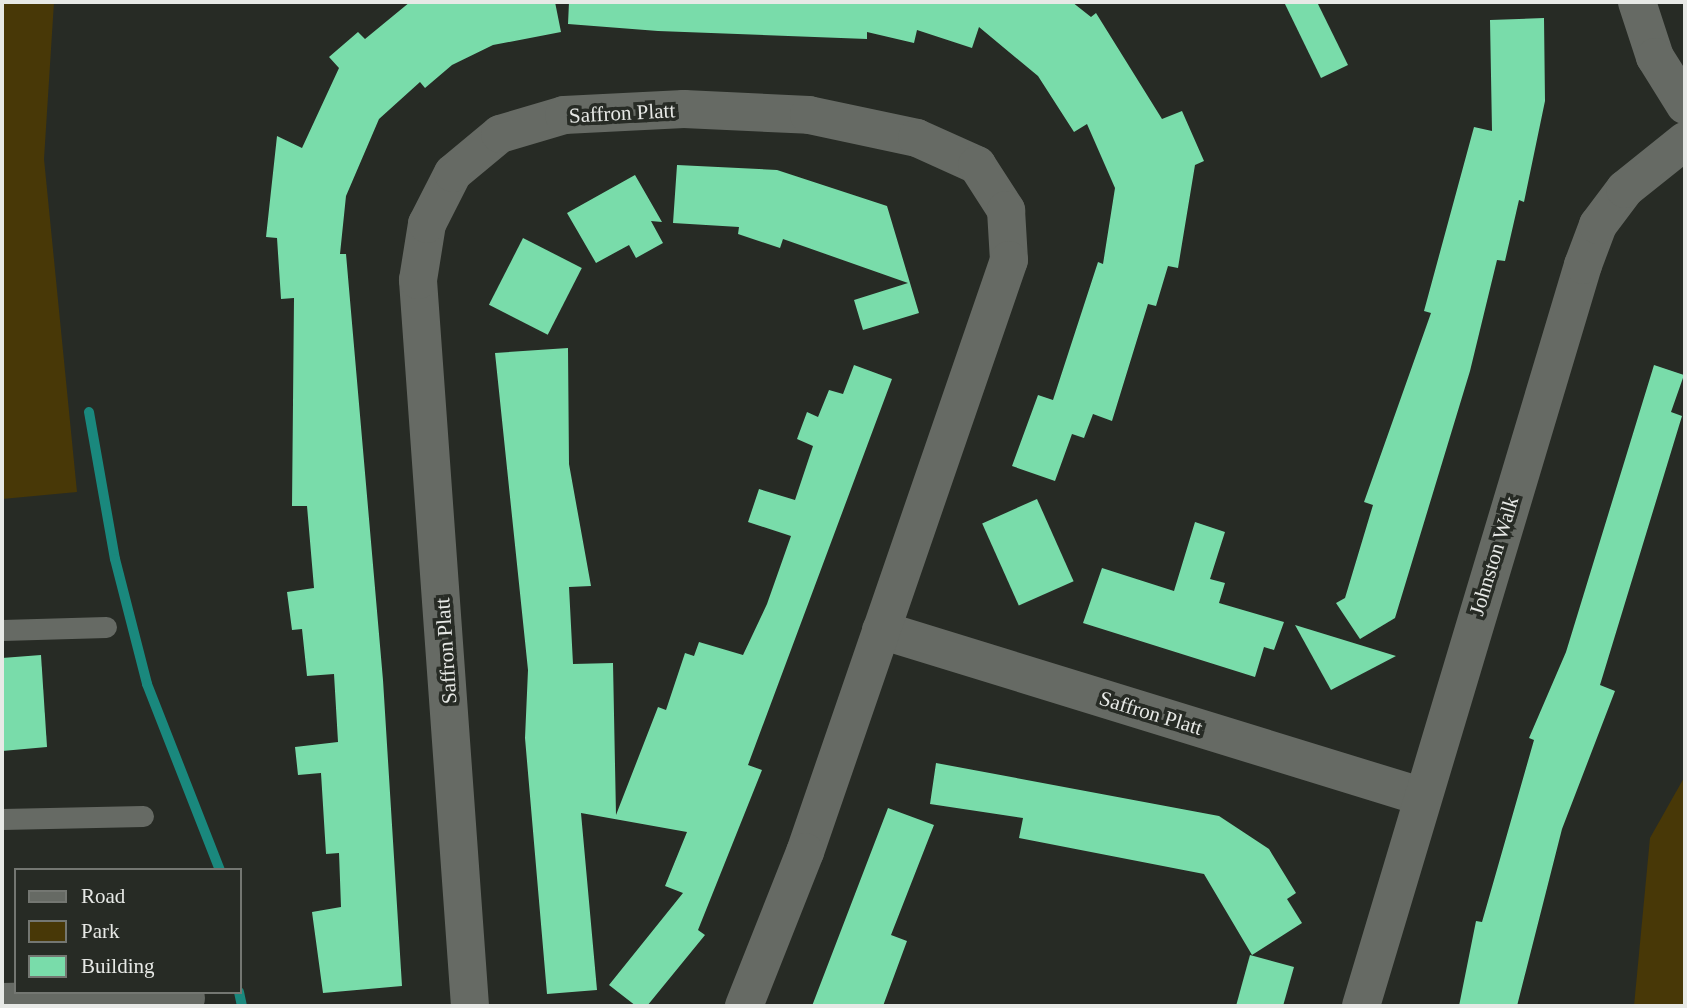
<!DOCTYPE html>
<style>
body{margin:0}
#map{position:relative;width:1687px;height:1008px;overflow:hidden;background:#272b25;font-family:Georgia,serif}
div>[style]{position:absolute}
.green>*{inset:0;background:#483807}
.stream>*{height:10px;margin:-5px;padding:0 5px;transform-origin:5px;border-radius:5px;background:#1a887d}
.building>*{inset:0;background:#79dcaa;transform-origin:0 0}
.service>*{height:21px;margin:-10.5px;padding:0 10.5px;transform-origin:10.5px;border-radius:10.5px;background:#666a64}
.minor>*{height:38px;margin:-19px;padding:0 19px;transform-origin:19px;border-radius:19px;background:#666a64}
span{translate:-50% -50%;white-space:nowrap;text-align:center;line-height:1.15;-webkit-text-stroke:7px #272b25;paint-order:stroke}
.street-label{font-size:21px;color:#e7e9e6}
.frame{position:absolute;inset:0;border:4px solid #e7e9e6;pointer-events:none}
.legend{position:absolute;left:14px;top:868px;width:228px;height:126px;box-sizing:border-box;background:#272b25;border:2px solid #747772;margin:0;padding:9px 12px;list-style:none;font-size:21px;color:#e7e9e6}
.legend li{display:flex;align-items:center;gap:14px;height:35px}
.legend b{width:35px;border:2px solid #747772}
</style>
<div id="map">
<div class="green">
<i style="clip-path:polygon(2px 2px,54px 2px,44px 159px,77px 492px,2px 499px)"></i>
<i style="clip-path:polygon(1685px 776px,1685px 1006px,1634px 1006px,1650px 838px)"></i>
</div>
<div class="stream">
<i style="left:89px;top:412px;width:149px;rotate:80deg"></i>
<i style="left:115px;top:559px;width:129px;rotate:75.6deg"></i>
<i style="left:147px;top:684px;width:200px;rotate:68.6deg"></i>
<i style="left:239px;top:992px;width:14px;rotate:78deg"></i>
</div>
<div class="building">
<i style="clip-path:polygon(410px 2px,555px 2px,561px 32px,493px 45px,452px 65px,425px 88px,420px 82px,379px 119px,346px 196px,340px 254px,346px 254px,383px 680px,402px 986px,323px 993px,312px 912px,341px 907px,339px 853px,326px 854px,321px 773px,298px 775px,295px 747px,338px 742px,334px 674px,307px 676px,302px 629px,292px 630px,287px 592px,314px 588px,307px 506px,292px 506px,294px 298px,281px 299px,277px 238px,266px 237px,277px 136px,302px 148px,339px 68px,329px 57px,358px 32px,365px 39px)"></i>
<i style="clip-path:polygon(569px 2px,1072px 2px,1091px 17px,1096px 13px,1162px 119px,1182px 111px,1204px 161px,1195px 165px,1178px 268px,1168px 266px,1156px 306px,1148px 304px,1112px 421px,1093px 414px,1084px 438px,1072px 434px,1055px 481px,1012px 466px,1038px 395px,1053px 400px,1098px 262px,1103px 264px,1115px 188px,1087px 124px,1074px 132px,1038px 76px,979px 27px,972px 48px,917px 30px,914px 43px,867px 32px,867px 39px,658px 31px,568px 24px)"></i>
<i style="clip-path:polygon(1284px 2px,1317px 2px,1348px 65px,1321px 78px)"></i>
<i style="clip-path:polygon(1544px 18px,1545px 101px,1524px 202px,1519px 200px,1505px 261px,1497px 260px,1470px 371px,1395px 618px,1360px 639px,1336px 603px,1345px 598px,1373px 505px,1364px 502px,1431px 313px,1424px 311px,1474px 127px,1492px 131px,1490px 20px)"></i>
<i style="clip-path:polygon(677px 165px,777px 170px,887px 206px,919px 313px,863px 330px,854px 300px,908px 283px,783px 239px,780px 248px,738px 234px,739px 227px,673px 223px)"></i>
<i style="clip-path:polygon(635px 175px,662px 222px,651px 221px,663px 243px,636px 258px,629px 245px,596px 263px,567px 213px)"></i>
<i style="left:523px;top:238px;width:66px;height:75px;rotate:27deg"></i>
<i style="clip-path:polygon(568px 348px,569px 464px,591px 586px,569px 587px,573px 664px,613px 663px,616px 815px,658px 707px,666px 710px,685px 653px,694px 656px,699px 642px,743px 655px,767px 604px,791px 536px,748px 522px,759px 489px,795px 500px,813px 446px,797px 439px,807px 412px,818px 417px,829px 390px,843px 394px,854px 365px,892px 379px,748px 765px,762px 770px,698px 930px,705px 935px,647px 1006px,636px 1006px,609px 985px,683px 893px,665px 886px,687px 832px,581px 813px,597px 990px,547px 994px,525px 738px,528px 670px,495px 353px)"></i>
<i style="clip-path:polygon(1654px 365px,1684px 375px,1671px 412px,1682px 416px,1600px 685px,1615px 691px,1562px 829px,1517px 1006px,1459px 1006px,1476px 921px,1482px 922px,1534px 740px,1529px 738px,1566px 652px)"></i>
<i style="left:1037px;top:499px;width:90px;height:60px;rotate:66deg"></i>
<i style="clip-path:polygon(1195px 522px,1225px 532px,1210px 579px,1225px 583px,1219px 603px,1284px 622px,1274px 650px,1264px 647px,1255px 677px,1083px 623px,1102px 568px,1174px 591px)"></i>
<i style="clip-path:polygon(1295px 625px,1396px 656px,1331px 690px)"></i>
<i style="clip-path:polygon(41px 655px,47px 747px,2px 751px,2px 658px)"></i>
<i style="clip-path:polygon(936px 763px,1219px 816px,1269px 849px,1296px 893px,1287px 899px,1302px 923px,1252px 955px,1204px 874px,1019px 838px,1023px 818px,930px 804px)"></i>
<i style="clip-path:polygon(888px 808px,934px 825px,891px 935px,907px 941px,883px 1006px,812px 1006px)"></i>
<i style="clip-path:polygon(1250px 955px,1294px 967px,1283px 1006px,1236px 1006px)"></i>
</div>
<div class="service">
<i style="left:2px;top:630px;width:104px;rotate:-1.7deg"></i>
<i style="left:2px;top:819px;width:141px;rotate:-1.2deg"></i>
</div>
<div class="minor">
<i style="left:1637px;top:2px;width:58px;rotate:71.9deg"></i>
<i style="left:1655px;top:57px;width:57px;rotate:58deg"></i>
<i style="left:881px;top:630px;width:564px;rotate:17.12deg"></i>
<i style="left:2px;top:1002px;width:184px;rotate:-1.2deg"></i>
<i style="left:470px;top:1006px;width:728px;rotate:-94.1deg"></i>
<i style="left:418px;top:280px;width:57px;rotate:-80.9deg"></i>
<i style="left:427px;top:224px;width:57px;rotate:-63deg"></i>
<i style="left:453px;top:173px;width:61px;rotate:-39.7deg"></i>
<i style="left:500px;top:134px;width:67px;rotate:-16.5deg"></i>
<i style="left:564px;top:115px;width:120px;rotate:-2.9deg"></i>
<i style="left:684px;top:109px;width:125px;rotate:2.7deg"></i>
<i style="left:809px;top:115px;width:110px;rotate:12deg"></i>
<i style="left:917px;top:138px;width:66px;rotate:24.2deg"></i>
<i style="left:977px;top:165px;width:54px;rotate:57.2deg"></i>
<i style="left:1006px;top:210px;width:50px;rotate:86.6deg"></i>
<i style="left:1009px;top:260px;width:626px;rotate:109.01deg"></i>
<i style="left:805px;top:852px;width:166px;rotate:111.6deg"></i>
<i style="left:1361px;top:1006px;width:774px;rotate:-73.32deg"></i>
<i style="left:1583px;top:265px;width:43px;rotate:-69.4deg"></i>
<i style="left:1598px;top:225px;width:45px;rotate:-53.1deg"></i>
<i style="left:1625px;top:189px;width:77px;rotate:-38.7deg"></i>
</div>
<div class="street-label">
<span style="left:622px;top:113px;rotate:-3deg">Saffron Platt</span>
<span style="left:1494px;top:556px;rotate:-73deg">Johnston Walk</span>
<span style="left:446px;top:651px;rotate:-94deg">Saffron Platt</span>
<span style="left:1151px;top:713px;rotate:17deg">Saffron Platt</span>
</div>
<div class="frame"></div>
<ul class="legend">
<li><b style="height:9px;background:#666a64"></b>Road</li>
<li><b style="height:19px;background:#483807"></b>Park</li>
<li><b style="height:19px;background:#79dcaa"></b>Building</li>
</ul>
</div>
